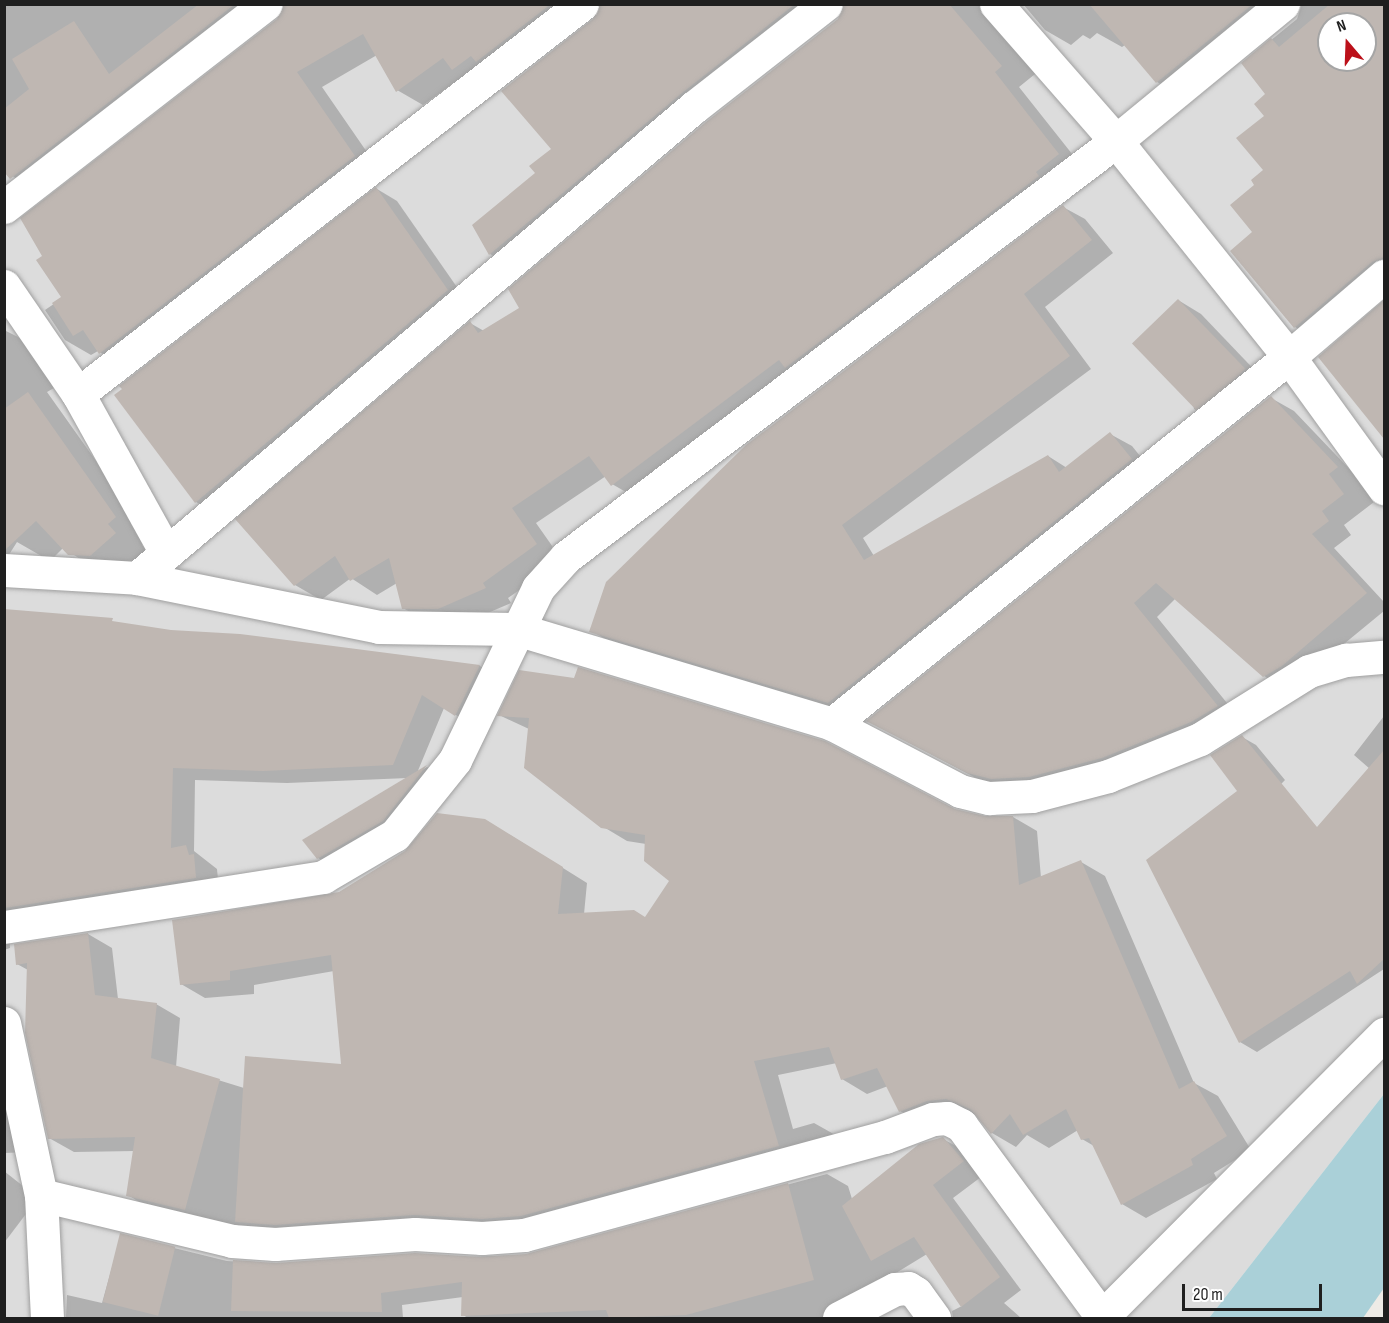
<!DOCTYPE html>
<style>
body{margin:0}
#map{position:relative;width:1389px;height:1323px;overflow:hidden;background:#eeebe6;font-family:"Sofia Sans Condensed",sans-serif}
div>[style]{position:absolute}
.residential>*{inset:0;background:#dcdcdc}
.water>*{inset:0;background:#aad0d8}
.shadow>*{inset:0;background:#0003}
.building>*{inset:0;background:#bfb7b2;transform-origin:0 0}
.roads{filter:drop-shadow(0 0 2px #a0a0a0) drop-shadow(0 0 2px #a0a0a0)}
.minor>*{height:33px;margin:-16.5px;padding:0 16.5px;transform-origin:16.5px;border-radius:16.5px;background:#fff}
span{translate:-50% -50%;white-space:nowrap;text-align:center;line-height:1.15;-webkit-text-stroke:5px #fff;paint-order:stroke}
.frame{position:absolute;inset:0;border:6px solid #1f1f1f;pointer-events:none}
.north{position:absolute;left:1317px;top:12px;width:60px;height:60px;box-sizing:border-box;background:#fff;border:2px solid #a5a5a5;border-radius:50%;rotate:341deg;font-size:16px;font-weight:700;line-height:24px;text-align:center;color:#1f1f1f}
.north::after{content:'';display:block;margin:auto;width:21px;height:27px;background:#bc111a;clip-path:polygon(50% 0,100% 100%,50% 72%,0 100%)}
.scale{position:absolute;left:1182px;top:1284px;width:140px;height:27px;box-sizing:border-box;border:3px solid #1f1f1f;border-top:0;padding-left:8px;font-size:18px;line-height:21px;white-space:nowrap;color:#1f1f1f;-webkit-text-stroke:4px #fff;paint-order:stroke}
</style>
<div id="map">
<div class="residential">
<i style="clip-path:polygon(evenodd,5px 5px,1384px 5px,1384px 1094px,1209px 1318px,5px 1318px,5px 5px,1329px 24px,1365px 24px,1365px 60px,1329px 60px,1329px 24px)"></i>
</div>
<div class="water">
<i style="clip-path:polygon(1384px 1094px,1384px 1288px,1363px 1318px,1209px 1318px)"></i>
</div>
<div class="shadow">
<i style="clip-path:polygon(4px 4px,279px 4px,37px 193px,4px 170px)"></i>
<i style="clip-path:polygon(284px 4px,595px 4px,465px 75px,423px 105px,397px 90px,377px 55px,322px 87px,380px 171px,126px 368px,98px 351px,91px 355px,65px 340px,45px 310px,64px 297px,279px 20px)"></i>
<i style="clip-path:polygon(601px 4px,839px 4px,516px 269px,490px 254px,474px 225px,537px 173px,553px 149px)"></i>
<i style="clip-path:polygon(844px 4px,1010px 4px,1040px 70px,1019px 87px,1084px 169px,638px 499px,612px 484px,606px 476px,536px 523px,562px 560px,508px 598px,511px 603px,464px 623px,429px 623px,403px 608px,397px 583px,377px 595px,351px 578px,321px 600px,295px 585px,238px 519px,470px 323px,484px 331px,521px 308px,839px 20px)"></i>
<i style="clip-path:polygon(1023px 4px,1296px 4px,1183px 97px,1157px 82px,1125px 45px,1122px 47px,1097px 33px,1090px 39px,1083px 35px,1071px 45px,1045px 30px)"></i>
<i style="clip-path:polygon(evenodd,1302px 4px,1384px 4px,1384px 288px,1321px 342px,1295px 327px,1254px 233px,1257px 185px,1265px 171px,1268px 94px,1243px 63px,1297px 19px,1302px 4px,1329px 24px,1365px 24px,1365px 60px,1329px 60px,1329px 24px)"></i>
<i style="clip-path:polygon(377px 189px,397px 201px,468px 303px,217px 514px,196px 502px,124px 389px)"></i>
<i style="clip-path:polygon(1063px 207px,1085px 219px,1113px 253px,1045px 307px,1091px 369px,863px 538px,874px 556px,1048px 456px,1067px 468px,1110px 434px,1132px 446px,1153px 472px,851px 715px,613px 643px,591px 631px)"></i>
<i style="clip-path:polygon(1178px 300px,1201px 314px,1266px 382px,1217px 422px,1194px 409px)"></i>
<i style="clip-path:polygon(1384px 302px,1384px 436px,1320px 357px)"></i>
<i style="clip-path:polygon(4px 330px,46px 351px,66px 381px,47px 392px,150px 537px,142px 545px,150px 554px,104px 574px,63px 548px,50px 561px,17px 542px,5px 561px)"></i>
<i style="clip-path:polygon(1271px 398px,1294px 411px,1378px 499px,1344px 525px,1351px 535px,1334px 548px,1384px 602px,1384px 611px,1288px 690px,1264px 676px,1176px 598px,1157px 617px,1240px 719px,1126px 771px,991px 786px,891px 733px)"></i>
<i style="clip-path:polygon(4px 614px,171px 632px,240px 635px,480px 666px,502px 679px,478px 728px,444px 708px,417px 773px,427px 767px,440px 775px,397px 828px,332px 866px,318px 858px,408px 778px,287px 783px,195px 780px,194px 851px,217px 869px,219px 890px,9px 933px,10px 948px,4px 950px)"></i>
<i style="clip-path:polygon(520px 672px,955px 811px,985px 818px,1013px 817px,1037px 831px,1041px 878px,1081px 862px,1105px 876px,1194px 1083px,1218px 1096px,1251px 1150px,1214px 1173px,1217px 1179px,1146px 1218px,1122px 1204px,1094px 1146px,1082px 1139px,1078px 1130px,1049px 1148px,1027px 1135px,1016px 1147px,992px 1133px,978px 1114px,957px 1114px,925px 1125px,900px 1111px,888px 1086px,867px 1094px,842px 1079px,837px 1063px,778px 1075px,793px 1129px,814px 1123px,839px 1137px,546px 1230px,300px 1238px,152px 1210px,128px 1195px,135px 1151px,74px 1152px,49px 1138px,28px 970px,17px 964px,16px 946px,88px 934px,112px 948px,118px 999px,156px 1004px,180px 1018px,176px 1067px,244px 1088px,343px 1065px,334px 971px,254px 985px,254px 994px,205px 998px,181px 984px,340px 894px,510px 835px,587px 883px,584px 914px,645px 919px,672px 880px,646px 844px,627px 841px,602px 826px,529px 729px,499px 715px)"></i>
<i style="clip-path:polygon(1384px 716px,1384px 886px,1315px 831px,1370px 769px,1354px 755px)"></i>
<i style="clip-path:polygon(1242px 737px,1256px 745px,1285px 780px,1260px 806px,1249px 800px,1384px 961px,1384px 969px,1257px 1052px,1240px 1042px,1249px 802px)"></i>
<i style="clip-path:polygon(4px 1076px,31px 1152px,4px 1153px)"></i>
<i style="clip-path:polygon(943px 1139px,965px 1151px,985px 1174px,953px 1198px,1021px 1290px,1004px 1303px,1021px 1318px,953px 1318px,952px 1311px,962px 1306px,927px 1254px,834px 1311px,839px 1318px,468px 1318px,463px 1315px,463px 1297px,402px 1305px,403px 1318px,66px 1318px,67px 1295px,102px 1303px,121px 1235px,227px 1261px,274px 1264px,526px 1255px,827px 1174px,848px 1186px,852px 1199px)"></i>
<i style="clip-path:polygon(4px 1171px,38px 1198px,4px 1243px)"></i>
</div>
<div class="building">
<i style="clip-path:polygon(199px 4px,235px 4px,10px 179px,4px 172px,4px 109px,29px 89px,12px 59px,74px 21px,109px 74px)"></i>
<i style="clip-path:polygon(284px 4px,551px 4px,476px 62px,471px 56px,452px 70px,443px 58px,396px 92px,363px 34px,297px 72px,355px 156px,99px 354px,83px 330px,73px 336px,52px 303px,61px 297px,36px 260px,42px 256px,20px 218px,277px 19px)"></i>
<i style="clip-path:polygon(600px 4px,795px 4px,682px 93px,489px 255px,472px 225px,535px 173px,529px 166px,551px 149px,501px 91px,593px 19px)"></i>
<i style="clip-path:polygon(844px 4px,949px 4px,1002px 66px,995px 72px,1059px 154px,1036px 172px,1039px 176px,785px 368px,779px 360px,611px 486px,589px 456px,512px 508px,537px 544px,483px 583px,486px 588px,438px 609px,402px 609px,389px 558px,350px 581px,335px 556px,294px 586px,235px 519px,470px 321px,478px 333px,519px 308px,508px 289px,706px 122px,838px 19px)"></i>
<i style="clip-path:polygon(1089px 4px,1253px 4px,1156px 83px)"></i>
<i style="clip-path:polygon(evenodd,1330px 4px,1384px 4px,1384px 258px,1372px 262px,1294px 328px,1230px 251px,1252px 232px,1230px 205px,1254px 185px,1251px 180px,1263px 170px,1236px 138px,1264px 116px,1254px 104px,1265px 94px,1241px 63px,1271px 38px,1279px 47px,1330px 4px,1329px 24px,1365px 24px,1365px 60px,1329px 60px,1329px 24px)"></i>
<i style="clip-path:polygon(376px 187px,448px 290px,195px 503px,114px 395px,122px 389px,119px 386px)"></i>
<i style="clip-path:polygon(1063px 205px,1092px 240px,1024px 294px,1070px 356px,842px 525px,864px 560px,1048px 455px,1059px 472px,1110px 432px,1132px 459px,828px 703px,589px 632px,606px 582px,746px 445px)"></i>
<i style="left:1178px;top:299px;width:97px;height:64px;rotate:46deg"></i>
<i style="clip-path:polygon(1384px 300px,1384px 439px,1318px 357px)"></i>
<i style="clip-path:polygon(28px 392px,116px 517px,108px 524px,116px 533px,90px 556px,68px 555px,36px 521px,4px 551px,4px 409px)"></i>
<i style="clip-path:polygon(1271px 396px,1338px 467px,1329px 474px,1344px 494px,1322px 511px,1329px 521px,1312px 534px,1367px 593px,1282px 666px,1263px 677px,1156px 583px,1134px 603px,1218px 706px,1191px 722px,1102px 758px,1029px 777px,991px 779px,967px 773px,866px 721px)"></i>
<i style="clip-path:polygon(4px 609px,113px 618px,112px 621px,171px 630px,240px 634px,480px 665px,455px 716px,422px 695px,393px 765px,263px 771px,173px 768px,171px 848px,186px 845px,189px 855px,194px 854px,196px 878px,5px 908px)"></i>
<i style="clip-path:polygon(578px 667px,825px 741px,955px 809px,985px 816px,1013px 816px,1019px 885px,1081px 860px,1179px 1089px,1194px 1081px,1227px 1136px,1191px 1159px,1193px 1165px,1121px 1205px,1089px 1138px,1081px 1140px,1066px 1109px,1023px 1135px,1010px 1114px,991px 1134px,970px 1109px,946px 1099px,927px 1101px,899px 1112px,877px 1068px,841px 1080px,829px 1047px,754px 1061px,779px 1146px,521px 1216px,482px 1219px,414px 1215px,275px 1225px,235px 1222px,245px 1056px,341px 1064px,331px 955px,230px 971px,230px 980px,180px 985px,172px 920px,339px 892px,405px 851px,437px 813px,485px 819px,563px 867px,558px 914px,634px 910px,645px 917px,669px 881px,644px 861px,645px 835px,601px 828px,524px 768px,529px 718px,497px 716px,519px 670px,574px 678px)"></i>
<i style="clip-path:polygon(1242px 735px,1317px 827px,1384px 750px,1384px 959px,1357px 984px,1350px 971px,1239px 1043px,1146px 860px,1237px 791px,1210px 755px)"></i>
<i style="clip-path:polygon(427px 765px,383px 821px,317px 859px,302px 840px)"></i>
<i style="clip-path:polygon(88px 933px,95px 995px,157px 1003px,151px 1058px,220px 1079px,185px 1210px,126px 1196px,135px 1137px,48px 1139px,25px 1033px,27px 963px,16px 965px,14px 944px)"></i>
<i style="clip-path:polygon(943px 1137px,964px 1161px,933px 1185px,1000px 1277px,961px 1307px,914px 1237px,871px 1261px,842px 1206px,919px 1144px)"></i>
<i style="clip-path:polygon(788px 1183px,814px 1280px,686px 1315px,609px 1318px,606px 1310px,461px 1316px,462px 1282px,381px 1293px,382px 1312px,231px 1311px,233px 1260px,276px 1263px,415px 1253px,481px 1257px,526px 1254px)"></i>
<i style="left:120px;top:1233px;width:57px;height:71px;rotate:14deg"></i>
</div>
<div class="roads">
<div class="minor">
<i style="left:996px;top:4px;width:182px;rotate:48.8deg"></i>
<i style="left:1116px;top:141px;width:277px;rotate:51.3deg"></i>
<i style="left:1289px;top:357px;width:162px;rotate:54.1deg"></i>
<i style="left:4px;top:207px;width:331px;rotate:-37.8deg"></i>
<i style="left:4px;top:286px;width:131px;rotate:55.6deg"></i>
<i style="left:78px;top:394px;width:182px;rotate:61deg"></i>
<i style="left:78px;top:394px;width:637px;rotate:-37.73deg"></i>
<i style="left:4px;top:570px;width:133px;rotate:3.4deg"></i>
<i style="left:137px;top:578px;width:247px;rotate:11.4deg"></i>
<i style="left:379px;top:627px;width:137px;rotate:0.8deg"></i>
<i style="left:516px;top:629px;width:330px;rotate:16.7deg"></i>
<i style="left:832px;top:724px;width:144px;rotate:27.6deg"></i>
<i style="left:960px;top:791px;width:30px;rotate:14deg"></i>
<i style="left:989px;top:798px;width:43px;rotate:-2.7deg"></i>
<i style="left:1032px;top:796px;width:79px;rotate:-14.7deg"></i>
<i style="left:1108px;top:776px;width:99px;rotate:-21.9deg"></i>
<i style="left:1200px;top:739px;width:128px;rotate:-32deg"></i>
<i style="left:1309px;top:671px;width:39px;rotate:-17deg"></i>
<i style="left:1346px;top:660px;width:38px;rotate:-5deg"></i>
<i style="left:137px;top:578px;width:729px;rotate:-40.22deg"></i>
<i style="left:694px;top:107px;width:167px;rotate:-38deg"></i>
<i style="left:832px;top:724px;width:586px;rotate:-38.77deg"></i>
<i style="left:1289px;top:357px;width:125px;rotate:-40.5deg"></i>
<i style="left:4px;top:927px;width:323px;rotate:-8.9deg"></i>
<i style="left:323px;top:877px;width:83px;rotate:-30.3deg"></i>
<i style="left:395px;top:835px;width:96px;rotate:-51.3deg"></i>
<i style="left:455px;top:760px;width:191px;rotate:-64.2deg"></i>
<i style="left:538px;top:588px;width:42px;rotate:-47.9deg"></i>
<i style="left:566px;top:557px;width:690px;rotate:-37.1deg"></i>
<i style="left:1116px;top:141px;width:216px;rotate:-39.4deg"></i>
<i style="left:4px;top:1023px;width:176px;rotate:77.9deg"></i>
<i style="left:41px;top:1195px;width:123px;rotate:87.2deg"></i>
<i style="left:41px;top:1195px;width:196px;rotate:13.5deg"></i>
<i style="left:232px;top:1241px;width:43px;rotate:4deg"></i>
<i style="left:275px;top:1244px;width:140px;rotate:-4.1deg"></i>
<i style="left:415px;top:1234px;width:67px;rotate:3.4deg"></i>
<i style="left:482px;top:1238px;width:42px;rotate:-4.1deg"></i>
<i style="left:524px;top:1235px;width:374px;rotate:-15.2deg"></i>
<i style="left:885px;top:1137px;width:51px;rotate:-20.6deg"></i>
<i style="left:933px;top:1119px;width:14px;rotate:-4deg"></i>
<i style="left:947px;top:1118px;width:16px;rotate:27deg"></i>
<i style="left:961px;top:1125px;width:238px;rotate:53.7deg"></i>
<i style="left:1102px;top:1317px;width:2px;rotate:153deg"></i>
<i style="left:1102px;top:1317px;width:400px;rotate:-45.1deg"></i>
<i style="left:839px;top:1318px;width:63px;rotate:-27.4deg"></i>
<i style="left:895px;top:1289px;width:13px;rotate:-4deg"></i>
<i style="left:908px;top:1288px;width:9px;rotate:32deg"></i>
<i style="left:916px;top:1293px;width:31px;rotate:54deg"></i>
</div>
</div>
<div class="frame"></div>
<div class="north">N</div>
<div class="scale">20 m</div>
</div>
